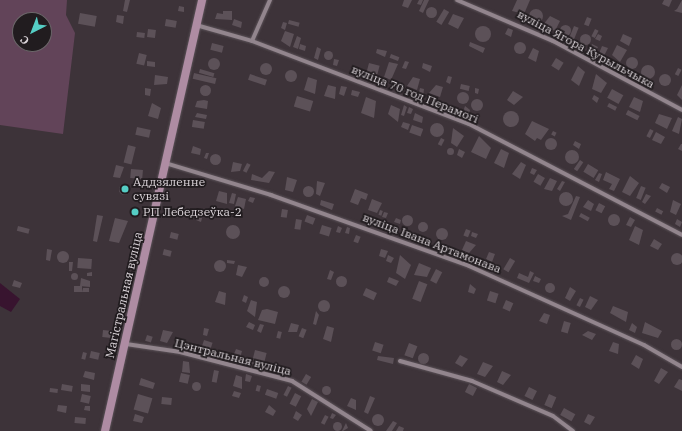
<!DOCTYPE html>
<meta charset="utf-8">
<style>
body{margin:0}
#map{position:relative;width:682px;height:431px;overflow:hidden;background:#3d3339;font-family:"IBM Plex Serif",serif}
div>[style]{position:absolute}
.green>*{inset:0;background:#624459}
.water>*{inset:0;background:#38142f}
.building>*{inset:0;background:#5c5158;transform-origin:0 0}
.round{border-radius:50%}
.roads{filter:drop-shadow(0 0 1px #5b5258) drop-shadow(0 0 1px #5b5258)}
.street>*{height:4px;margin:-2px;padding:0 2px;transform-origin:2px;border-radius:2px;background:#92858d}
.secondary>*{height:8px;margin:-4px;padding:0 4px;transform-origin:4px;border-radius:4px;background:#ae8ca3}
.dots>*{width:11px;height:11px;translate:-50% -50%;box-sizing:border-box;border:2px solid #211c1f;border-radius:50%}
span{translate:-50% -50%;white-space:nowrap;text-align:center;line-height:1.15;-webkit-text-stroke:3.5px #211c1f;paint-order:stroke}
.street-label{font-size:12px;color:#dbd4d9}
.poi-label{font-size:12px;color:#dbd4d9}
.left{translate:0 -50%;text-align:left}
.north{position:absolute;left:12px;top:12px;width:40px;height:40px;box-sizing:border-box;background:#211c1f;border:1px solid #6b6669;border-radius:50%;rotate:222deg;font-size:11px;font-weight:700;line-height:16px;text-align:center;color:#dbd4d9}
.north::after{content:'';display:block;margin:auto;width:14px;height:18px;background:#55cec5;clip-path:polygon(50% 0,100% 100%,50% 72%,0 100%)}
</style>
<div id="map">
<div class="green">
<i style="clip-path:polygon(evenodd,0 0,67px 0,66px 15px,75px 33px,63px 134px,0 125px,0 0,20px 20px,44px 20px,44px 44px,20px 44px,20px 20px)"></i>
</div>
<div class="water">
<i style="clip-path:polygon(0 283px,20px 299px,11px 312px,0 306px)"></i>
</div>
<div class="building">
<i style="clip-path:polygon(125px 0,130px 0,127px 12px,123px 11px)"></i>
<i style="clip-path:polygon(404px 0,412px 0,408px 8px,402px 6px)"></i>
<i style="clip-path:polygon(419px 0,423px 0,421px 5px,417px 4px)"></i>
<i style="clip-path:polygon(424px 0,429px 0,423px 13px,419px 11px)"></i>
<i style="clip-path:polygon(517px 0,530px 0,524px 14px,512px 11px)"></i>
<i style="clip-path:polygon(664px 0,672px 0,669px 7px,662px 4px)"></i>
<i style="clip-path:polygon(682px 0,682px 13px,674px 11px,677px 9px)"></i>
<i style="clip-path:polygon(179px 6px,184px 7px,184px 12px,178px 11px)"></i>
<i class="round" style="left:425.5px;top:6.5px;width:11px;height:11px"></i>
<i class="round" style="left:529px;top:9px;width:14px;height:14px"></i>
<i style="left:444px;top:9px;width:6px;height:15px;rotate:31deg"></i>
<i style="clip-path:polygon(223px 11px,232px 11px,232px 20px,215px 19px,217px 13px,223px 14px)"></i>
<i style="left:80px;top:13px;width:17px;height:11px;rotate:10deg"></i>
<i style="clip-path:polygon(453px 14px,464px 18px,458px 29px,448px 24px)"></i>
<i style="clip-path:polygon(117px 15px,124px 16px,123px 24px,116px 22px)"></i>
<i style="clip-path:polygon(550px 16px,560px 21px,555px 31px,543px 25px)"></i>
<i style="left:587px;top:17px;width:5px;height:8px;rotate:22deg"></i>
<i style="left:166px;top:19px;width:11px;height:7px;rotate:10deg"></i>
<i style="clip-path:polygon(234px 19px,242px 22px,241px 28px,232px 25px)"></i>
<i style="left:289px;top:20px;width:11px;height:4px;rotate:15deg"></i>
<i style="clip-path:polygon(283px 22px,287px 23px,285px 30px,281px 28px)"></i>
<i class="round" style="left:559.5px;top:24.5px;width:11px;height:11px"></i>
<i class="round" style="left:475px;top:26px;width:16px;height:16px"></i>
<i style="left:574px;top:26px;width:5px;height:13px;rotate:22deg"></i>
<i style="clip-path:polygon(508px 28px,513px 30px,511px 37px,505px 34px)"></i>
<i style="left:148px;top:29px;width:8px;height:8px;rotate:7deg"></i>
<i style="left:595px;top:29px;width:4px;height:8px;rotate:27deg"></i>
<i style="clip-path:polygon(285px 31px,294px 34px,290px 47px,281px 41px)"></i>
<i style="left:137px;top:32px;width:8px;height:5px;rotate:7deg"></i>
<i class="round" style="left:579.5px;top:33.5px;width:11px;height:11px"></i>
<i style="clip-path:polygon(598px 34px,602px 36px,600px 41px,595px 39px)"></i>
<i style="clip-path:polygon(623px 34px,632px 38px,629px 46px,620px 41px)"></i>
<i style="clip-path:polygon(297px 36px,301px 38px,298px 49px,293px 47px)"></i>
<i class="round" style="left:514px;top:42px;width:12px;height:12px"></i>
<i style="clip-path:polygon(470px 42px,485px 48px,483px 53px,469px 46px)"></i>
<i style="left:212px;top:43px;width:12px;height:7px;rotate:14deg"></i>
<i style="clip-path:polygon(300px 44px,306px 46px,305px 51px,299px 49px)"></i>
<i style="clip-path:polygon(592px 44px,598px 47px,593px 56px,588px 54px)"></i>
<i style="clip-path:polygon(617px 45px,627px 50px,620px 62px,612px 55px)"></i>
<i style="clip-path:polygon(602px 46px,608px 48px,603px 58px,598px 56px)"></i>
<i style="clip-path:polygon(317px 47px,321px 49px,318px 60px,314px 58px)"></i>
<i style="clip-path:polygon(533px 48px,539px 51px,536px 62px,528px 58px)"></i>
<i style="clip-path:polygon(377px 49px,387px 51px,385px 57px,376px 53px)"></i>
<i class="round" style="left:323.5px;top:50.5px;width:9px;height:9px"></i>
<i style="left:139px;top:53px;width:8px;height:11px;rotate:14deg"></i>
<i style="left:391px;top:54px;width:9px;height:4px;rotate:21deg"></i>
<i class="round" style="left:626px;top:57px;width:12px;height:12px"></i>
<i class="round" style="left:208px;top:58px;width:12px;height:12px"></i>
<i style="left:556px;top:58px;width:9px;height:9px;rotate:32deg"></i>
<i style="clip-path:polygon(334px 59px,339px 60px,337px 66px,333px 65px)"></i>
<i style="clip-path:polygon(147px 61px,155px 62px,155px 67px,147px 66px)"></i>
<i style="clip-path:polygon(405px 61px,409px 62px,406px 69px,402px 68px)"></i>
<i style="clip-path:polygon(389px 62px,398px 64px,391px 80px,384px 77px)"></i>
<i class="round" style="left:260px;top:63px;width:12px;height:12px"></i>
<i style="left:369px;top:63px;width:11px;height:9px;rotate:15deg"></i>
<i style="clip-path:polygon(423px 63px,432px 66px,430px 72px,422px 68px)"></i>
<i class="round" style="left:641px;top:65px;width:14px;height:14px"></i>
<i style="clip-path:polygon(578px 66px,585px 72px,579px 86px,571px 80px)"></i>
<i style="left:678px;top:68px;width:4px;height:7px;rotate:27deg"></i>
<i style="left:200px;top:69px;width:15px;height:4px;rotate:16deg"></i>
<i class="round" style="left:285px;top:70px;width:12px;height:12px"></i>
<i style="left:194px;top:73px;width:23px;height:6px;rotate:13deg"></i>
<i class="round" style="left:659px;top:74px;width:12px;height:12px"></i>
<i style="left:250px;top:74px;width:18px;height:6px;rotate:19deg"></i>
<i style="clip-path:polygon(596px 74px,607px 83px,601px 93px,592px 89px)"></i>
<i style="clip-path:polygon(155px 75px,168px 77px,167px 84px,154px 85px)"></i>
<i style="clip-path:polygon(448px 76px,452px 77px,450px 84px,446px 82px)"></i>
<i style="clip-path:polygon(308px 77px,317px 80px,315px 94px,304px 90px)"></i>
<i style="clip-path:polygon(413px 77px,420px 79px,417px 90px,407px 86px)"></i>
<i style="clip-path:polygon(650px 81px,653px 83px,651px 87px,648px 86px)"></i>
<i style="left:461px;top:84px;width:9px;height:5px;rotate:13deg"></i>
<i class="round" style="left:199.5px;top:84.5px;width:11px;height:11px"></i>
<i style="clip-path:polygon(328px 85px,336px 87px,335px 99px,324px 96px)"></i>
<i style="clip-path:polygon(436px 85px,443px 87px,440px 97px,429px 93px)"></i>
<i style="clip-path:polygon(682px 85px,682px 100px,677px 95px)"></i>
<i style="clip-path:polygon(341px 86px,347px 87px,344px 96px,339px 94px)"></i>
<i style="clip-path:polygon(145px 88px,151px 89px,150px 96px,145px 95px)"></i>
<i style="clip-path:polygon(420px 88px,424px 89px,423px 97px,418px 96px)"></i>
<i style="clip-path:polygon(475px 88px,479px 89px,478px 94px,475px 93px)"></i>
<i style="left:612px;top:89px;width:13px;height:10px;rotate:29deg"></i>
<i style="clip-path:polygon(352px 90px,360px 92px,358px 97px,351px 95px)"></i>
<i style="clip-path:polygon(513px 91px,523px 97px,514px 105px,507px 100px)"></i>
<i class="round" style="left:457px;top:92px;width:12px;height:12px"></i>
<i style="clip-path:polygon(594px 95px,599px 98px,597px 103px,592px 99px)"></i>
<i style="left:297px;top:96px;width:17px;height:11px;rotate:17deg"></i>
<i style="clip-path:polygon(366px 97px,376px 101px,374px 118px,361px 113px)"></i>
<i style="clip-path:polygon(634px 97px,643px 101px,640px 112px,629px 107px)"></i>
<i class="round" style="left:471px;top:99px;width:12px;height:12px"></i>
<i style="clip-path:polygon(204px 100px,208px 101px,207px 109px,195px 107px,197px 101px)"></i>
<i style="clip-path:polygon(152px 103px,161px 108px,158px 119px,148px 116px)"></i>
<i style="left:609px;top:103px;width:9px;height:4px;rotate:27deg"></i>
<i style="clip-path:polygon(391px 105px,400px 109px,398px 122px,388px 114px)"></i>
<i style="clip-path:polygon(404px 105px,407px 107px,404px 116px,401px 115px)"></i>
<i style="clip-path:polygon(465px 106px,470px 110px,469px 114px,463px 112px)"></i>
<i style="clip-path:polygon(409px 107px,413px 109px,411px 114px,407px 113px)"></i>
<i style="left:628px;top:110px;width:13px;height:5px;rotate:27deg"></i>
<i class="round" style="left:503px;top:111px;width:16px;height:16px"></i>
<i style="clip-path:polygon(197px 113px,207px 115px,206px 119px,195px 117px)"></i>
<i style="clip-path:polygon(415px 113px,423px 117px,422px 123px,413px 120px)"></i>
<i style="clip-path:polygon(659px 114px,672px 118px,667px 129px,655px 123px)"></i>
<i style="clip-path:polygon(678px 117px,682px 119px,679px 134px,672px 131px)"></i>
<i style="left:193px;top:120px;width:12px;height:7px;rotate:9deg"></i>
<i style="clip-path:polygon(532px 121px,549px 129px,541px 140px,537px 138px,535px 141px,525px 134px)"></i>
<i style="clip-path:polygon(403px 122px,410px 124px,408px 130px,401px 127px)"></i>
<i class="round" style="left:430px;top:123px;width:14px;height:14px"></i>
<i style="left:412px;top:125px;width:12px;height:8px;rotate:20deg"></i>
<i style="left:137px;top:127px;width:14px;height:8px;rotate:12deg"></i>
<i style="clip-path:polygon(453px 128px,464px 136px,457px 147px,451px 143px)"></i>
<i style="left:650px;top:129px;width:4px;height:8px;rotate:27deg"></i>
<i style="left:553px;top:131px;width:4px;height:4px;rotate:27deg"></i>
<i style="clip-path:polygon(656px 132px,665px 137px,661px 144px,652px 140px)"></i>
<i style="clip-path:polygon(479px 136px,491px 148px,486px 159px,471px 152px)"></i>
<i class="round" style="left:545px;top:138px;width:12px;height:12px"></i>
<i style="left:441px;top:138px;width:4px;height:7px;rotate:27deg"></i>
<i style="clip-path:polygon(575px 141px,581px 144px,579px 149px,573px 145px)"></i>
<i style="clip-path:polygon(681px 144px,682px 144px,682px 151px,678px 149px)"></i>
<i style="left:128px;top:145px;width:8px;height:18px;rotate:14deg"></i>
<i style="clip-path:polygon(193px 146px,201px 149px,200px 155px,191px 153px)"></i>
<i class="round" style="left:446.5px;top:147.5px;width:7px;height:7px"></i>
<i style="clip-path:polygon(459px 149px,465px 152px,462px 158px,457px 155px)"></i>
<i style="clip-path:polygon(501px 149px,509px 153px,504px 168px,494px 163px)"></i>
<i class="round" style="left:565px;top:150px;width:14px;height:14px"></i>
<i style="clip-path:polygon(206px 153px,209px 153px,207px 159px,204px 158px)"></i>
<i class="round" style="left:209.5px;top:153.5px;width:11px;height:11px"></i>
<i style="left:580px;top:160px;width:4px;height:11px;rotate:34deg"></i>
<i style="clip-path:polygon(233px 162px,242px 164px,240px 171px,231px 172px)"></i>
<i style="clip-path:polygon(521px 162px,526px 165px,520px 179px,512px 174px)"></i>
<i style="left:247px;top:163px;width:4px;height:9px;rotate:27deg"></i>
<i style="left:588px;top:164px;width:12px;height:9px;rotate:31deg"></i>
<i style="clip-path:polygon(116px 165px,124px 167px,120px 178px,113px 177px)"></i>
<i style="clip-path:polygon(532px 168px,537px 170px,534px 175px,530px 173px)"></i>
<i style="left:131px;top:169px;width:12px;height:9px;rotate:5deg"></i>
<i style="clip-path:polygon(269px 171px,275px 172px,269px 183px,251px 180px,252px 174px,262px 178px)"></i>
<i style="clip-path:polygon(606px 172px,620px 179px,614px 191px,609px 189px,612px 184px,603px 180px)"></i>
<i style="clip-path:polygon(599px 173px,602px 174px,599px 182px,595px 180px)"></i>
<i style="left:538px;top:174px;width:8px;height:9px;rotate:30deg"></i>
<i style="clip-path:polygon(630px 176px,639px 183px,630px 196px,622px 192px)"></i>
<i style="clip-path:polygon(287px 177px,297px 180px,293px 192px,285px 190px)"></i>
<i style="clip-path:polygon(550px 178px,557px 181px,552px 191px,544px 189px)"></i>
<i style="clip-path:polygon(317px 181px,325px 183px,320px 196px,316px 194px)"></i>
<i style="clip-path:polygon(562px 181px,565px 182px,560px 191px,557px 189px)"></i>
<i style="clip-path:polygon(662px 183px,670px 187px,667px 193px,659px 188px)"></i>
<i class="round" style="left:118.5px;top:183.5px;width:11px;height:11px"></i>
<i class="round" style="left:302.5px;top:185.5px;width:11px;height:11px"></i>
<i style="left:641px;top:186px;width:5px;height:13px;rotate:22deg"></i>
<i style="clip-path:polygon(355px 189px,368px 194px,366px 200px,361px 198px,358px 205px,350px 202px)"></i>
<i style="clip-path:polygon(219px 191px,227px 193px,227px 204px,216px 201px)"></i>
<i class="round" style="left:559px;top:192px;width:14px;height:14px"></i>
<i style="clip-path:polygon(232px 193px,236px 194px,234px 204px,229px 203px)"></i>
<i style="clip-path:polygon(646px 194px,651px 196px,645px 204px,642px 202px)"></i>
<i style="clip-path:polygon(576px 196px,580px 197px,571px 220px,562px 216px,568px 214px)"></i>
<i style="clip-path:polygon(238px 197px,246px 199px,244px 209px,235px 206px)"></i>
<i style="clip-path:polygon(250px 197px,255px 198px,253px 203px,248px 201px)"></i>
<i style="clip-path:polygon(372px 199px,382px 203px,377px 213px,368px 210px)"></i>
<i style="clip-path:polygon(321px 200px,334px 204px,332px 210px,320px 205px)"></i>
<i style="clip-path:polygon(588px 200px,594px 204px,591px 211px,583px 207px)"></i>
<i style="clip-path:polygon(673px 200px,681px 204px,676px 215px,670px 212px)"></i>
<i style="left:599px;top:203px;width:7px;height:8px;rotate:27deg"></i>
<i style="left:184px;top:208px;width:12px;height:7px;rotate:9deg"></i>
<i style="left:657px;top:208px;width:7px;height:4px;rotate:27deg"></i>
<i style="left:282px;top:209px;width:6px;height:8px;rotate:9deg"></i>
<i style="clip-path:polygon(198px 210px,204px 211px,201px 222px,196px 220px)"></i>
<i style="left:380px;top:210px;width:3px;height:5px;rotate:18deg"></i>
<i style="clip-path:polygon(384px 212px,388px 213px,386px 218px,382px 217px)"></i>
<i style="left:581px;top:213px;width:10px;height:4px;rotate:29deg"></i>
<i class="round" style="left:608px;top:214px;width:12px;height:12px"></i>
<i class="round" style="left:401.5px;top:214.5px;width:11px;height:11px"></i>
<i style="clip-path:polygon(97px 215px,103px 216px,97px 242px,93px 241px)"></i>
<i style="left:307px;top:215px;width:9px;height:7px;rotate:21deg"></i>
<i style="clip-path:polygon(630px 217px,635px 220px,631px 227px,626px 225px)"></i>
<i style="clip-path:polygon(115px 218px,128px 221px,119px 243px,109px 241px)"></i>
<i style="clip-path:polygon(396px 218px,401px 220px,400px 224px,394px 222px)"></i>
<i style="left:296px;top:219px;width:6px;height:10px;rotate:9deg"></i>
<i style="clip-path:polygon(677px 219px,682px 222px,680px 227px,675px 224px)"></i>
<i class="round" style="left:418px;top:222px;width:10px;height:10px"></i>
<i class="round" style="left:226px;top:225px;width:14px;height:14px"></i>
<i style="left:322px;top:225px;width:10px;height:9px;rotate:17deg"></i>
<i style="left:18px;top:226px;width:12px;height:5px;rotate:14deg"></i>
<i style="clip-path:polygon(338px 226px,342px 228px,340px 233px,336px 232px)"></i>
<i style="clip-path:polygon(635px 226px,643px 230px,639px 245px,629px 240px)"></i>
<i style="clip-path:polygon(347px 227px,350px 228px,349px 234px,345px 233px)"></i>
<i class="round" style="left:436px;top:228px;width:12px;height:12px"></i>
<i style="left:466px;top:229px;width:5px;height:7px;rotate:22deg"></i>
<i style="left:171px;top:232px;width:8px;height:6px;rotate:14deg"></i>
<i style="clip-path:polygon(472px 232px,478px 234px,476px 238px,471px 236px)"></i>
<i style="left:356px;top:235px;width:5px;height:7px;rotate:22deg"></i>
<i style="clip-path:polygon(654px 239px,662px 244px,658px 250px,650px 246px)"></i>
<i style="clip-path:polygon(466px 241px,476px 245px,469px 253px,462px 250px)"></i>
<i style="clip-path:polygon(47px 249px,52px 250px,50px 261px,46px 260px)"></i>
<i style="left:164px;top:249px;width:8px;height:6px;rotate:14deg"></i>
<i style="clip-path:polygon(381px 249px,388px 251px,385px 258px,379px 256px)"></i>
<i class="round" style="left:57px;top:251px;width:12px;height:12px"></i>
<i style="clip-path:polygon(489px 252px,495px 254px,492px 262px,486px 259px)"></i>
<i class="round" style="left:671px;top:253px;width:12px;height:12px"></i>
<i style="clip-path:polygon(388px 255px,394px 258px,391px 263px,386px 261px)"></i>
<i style="clip-path:polygon(400px 255px,411px 265px,405px 279px,396px 273px)"></i>
<i style="left:78px;top:258px;width:14px;height:10px;rotate:4deg"></i>
<i style="left:510px;top:258px;width:6px;height:13px;rotate:31deg"></i>
<i style="clip-path:polygon(227px 260px,235px 261px,234px 264px,227px 263px)"></i>
<i class="round" style="left:214px;top:260px;width:12px;height:12px"></i>
<i style="clip-path:polygon(69px 262px,73px 262px,72px 271px,69px 271px)"></i>
<i style="clip-path:polygon(419px 263px,431px 268px,427px 277px,414px 275px)"></i>
<i style="clip-path:polygon(238px 265px,247px 267px,242px 277px,236px 275px)"></i>
<i style="left:436px;top:269px;width:7px;height:13px;rotate:27deg"></i>
<i style="clip-path:polygon(330px 270px,334px 272px,331px 280px,327px 279px)"></i>
<i style="clip-path:polygon(530px 271px,534px 273px,529px 283px,517px 278px,519px 273px,528px 277px)"></i>
<i style="clip-path:polygon(92px 272px,92px 276px,87px 276px,87px 273px)"></i>
<i class="round" style="left:70.5px;top:272.5px;width:7px;height:7px"></i>
<i class="round" style="left:335.5px;top:275.5px;width:11px;height:11px"></i>
<i style="clip-path:polygon(535px 276px,541px 279px,539px 283px,533px 281px)"></i>
<i class="round" style="left:259px;top:277px;width:10px;height:10px"></i>
<i style="clip-path:polygon(389px 277px,399px 281px,396px 286px,387px 282px)"></i>
<i style="clip-path:polygon(81px 278px,90px 281px,90px 287px,80px 286px)"></i>
<i style="clip-path:polygon(14px 280px,22px 283px,20px 288px,12px 286px)"></i>
<i style="left:419px;top:281px;width:9px;height:19px;rotate:21deg"></i>
<i class="round" style="left:545px;top:283px;width:10px;height:10px"></i>
<i style="clip-path:polygon(470px 284px,476px 289px,474px 294px,468px 292px)"></i>
<i style="left:74px;top:286px;width:8px;height:6px"></i>
<i class="round" style="left:278px;top:286px;width:12px;height:12px"></i>
<i style="clip-path:polygon(570px 287px,576px 291px,570px 301px,565px 298px)"></i>
<i style="clip-path:polygon(83px 288px,89px 288px,89px 292px,82px 292px)"></i>
<i style="left:366px;top:288px;width:12px;height:8px;rotate:24deg"></i>
<i style="clip-path:polygon(219px 291px,226px 293px,225px 305px,215px 302px)"></i>
<i style="left:490px;top:291px;width:9px;height:10px;rotate:18deg"></i>
<i style="clip-path:polygon(244px 295px,248px 297px,246px 303px,242px 301px)"></i>
<i style="clip-path:polygon(590px 296px,598px 300px,591px 310px,585px 307px)"></i>
<i style="left:580px;top:298px;width:4px;height:8px;rotate:27deg"></i>
<i style="clip-path:polygon(251px 300px,257px 302px,255px 317px,247px 311px)"></i>
<i style="left:506px;top:300px;width:8px;height:9px;rotate:23deg"></i>
<i class="round" style="left:318px;top:300px;width:12px;height:12px"></i>
<i style="clip-path:polygon(613px 306px,628px 312px,626px 322px,610px 313px)"></i>
<i style="clip-path:polygon(267px 309px,278px 312px,275px 324px,258px 320px,262px 310px)"></i>
<i style="clip-path:polygon(316px 311px,319px 315px,316px 325px,313px 324px)"></i>
<i style="clip-path:polygon(544px 313px,550px 315px,547px 324px,539px 321px)"></i>
<i style="left:564px;top:321px;width:7px;height:11px;rotate:16deg"></i>
<i style="clip-path:polygon(249px 322px,255px 325px,253px 330px,246px 327px)"></i>
<i style="clip-path:polygon(645px 322px,662px 331px,658px 338px,642px 333px)"></i>
<i style="clip-path:polygon(291px 323px,299px 325px,297px 332px,288px 332px)"></i>
<i style="clip-path:polygon(632px 323px,637px 327px,635px 333px,629px 330px)"></i>
<i style="clip-path:polygon(260px 324px,264px 325px,261px 333px,257px 331px)"></i>
<i style="clip-path:polygon(327px 326px,334px 328px,331px 342px,323px 339px)"></i>
<i style="clip-path:polygon(204px 328px,209px 329px,207px 336px,203px 335px)"></i>
<i style="left:302px;top:328px;width:5px;height:9px;rotate:22deg"></i>
<i style="left:103px;top:330px;width:9px;height:7px;rotate:6deg"></i>
<i style="clip-path:polygon(163px 330px,173px 332px,167px 343px,160px 341px)"></i>
<i style="left:278px;top:331px;width:4px;height:7px;rotate:14deg"></i>
<i style="clip-path:polygon(588px 331px,596px 334px,592px 340px,582px 335px)"></i>
<i style="left:147px;top:335px;width:6px;height:6px;rotate:18deg"></i>
<i class="round" style="left:670.5px;top:338.5px;width:11px;height:11px"></i>
<i style="left:204px;top:340px;width:9px;height:10px;rotate:18deg"></i>
<i style="left:375px;top:342px;width:9px;height:9px;rotate:18deg"></i>
<i style="clip-path:polygon(613px 342px,619px 344px,618px 354px,609px 351px)"></i>
<i style="left:409px;top:343px;width:9px;height:13px;rotate:21deg"></i>
<i style="clip-path:polygon(236px 349px,242px 351px,239px 362px,232px 359px)"></i>
<i style="left:255px;top:350px;width:12px;height:17px;rotate:14deg"></i>
<i style="left:91px;top:351px;width:9px;height:7px;rotate:13deg"></i>
<i style="left:83px;top:352px;width:4px;height:7px;rotate:14deg"></i>
<i class="round" style="left:417.5px;top:352.5px;width:11px;height:11px"></i>
<i style="clip-path:polygon(460px 355px,468px 359px,462px 367px,455px 363px)"></i>
<i style="clip-path:polygon(636px 355px,643px 359px,639px 369px,631px 364px)"></i>
<i style="clip-path:polygon(378px 356px,394px 358px,393px 364px,377px 360px)"></i>
<i style="clip-path:polygon(183px 361px,189px 362px,190px 373px,182px 372px)"></i>
<i style="clip-path:polygon(483px 362px,493px 366px,485px 377px,477px 374px)"></i>
<i style="clip-path:polygon(661px 368px,668px 372px,659px 384px,654px 381px)"></i>
<i style="left:214px;top:370px;width:5px;height:12px;rotate:11deg"></i>
<i style="clip-path:polygon(85px 371px,95px 373px,94px 380px,83px 377px)"></i>
<i style="clip-path:polygon(502px 371px,511px 375px,503px 385px,497px 382px)"></i>
<i style="left:181px;top:373px;width:9px;height:9px;rotate:13deg"></i>
<i style="clip-path:polygon(246px 374px,252px 376px,250px 382px,245px 381px)"></i>
<i style="left:306px;top:374px;width:6px;height:9px;rotate:31deg"></i>
<i style="clip-path:polygon(236px 375px,242px 377px,242px 389px,233px 386px)"></i>
<i style="clip-path:polygon(141px 378px,155px 383px,153px 389px,139px 385px)"></i>
<i style="clip-path:polygon(679px 379px,682px 380px,682px 391px,674px 387px)"></i>
<i class="round" style="left:191.5px;top:381.5px;width:9px;height:9px"></i>
<i style="left:62px;top:384px;width:11px;height:6px;rotate:10deg"></i>
<i style="clip-path:polygon(81px 384px,90px 385px,90px 392px,81px 391px)"></i>
<i style="left:469px;top:384px;width:9px;height:9px;rotate:27deg"></i>
<i style="left:257px;top:385px;width:4px;height:6px;rotate:14deg"></i>
<i class="round" style="left:321.5px;top:385.5px;width:9px;height:9px"></i>
<i style="left:288px;top:386px;width:4px;height:10px;rotate:27deg"></i>
<i style="left:529px;top:387px;width:9px;height:10px;rotate:27deg"></i>
<i style="left:50px;top:388px;width:8px;height:4px;rotate:7deg"></i>
<i style="left:267px;top:389px;width:12px;height:6px;rotate:20deg"></i>
<i style="clip-path:polygon(234px 391px,241px 393px,239px 398px,232px 396px)"></i>
<i style="left:295px;top:393px;width:7px;height:12px;rotate:27deg"></i>
<i style="left:82px;top:394px;width:9px;height:8px;rotate:13deg"></i>
<i style="left:138px;top:394px;width:15px;height:16px;rotate:16deg"></i>
<i style="left:549px;top:394px;width:8px;height:12px;rotate:23deg"></i>
<i style="clip-path:polygon(370px 396px,375px 398px,368px 414px,364px 412px)"></i>
<i style="left:162px;top:397px;width:10px;height:7px;rotate:6deg"></i>
<i style="clip-path:polygon(351px 398px,356px 400px,356px 410px,347px 406px)"></i>
<i style="clip-path:polygon(312px 399px,318px 402px,311px 416px,307px 409px)"></i>
<i style="clip-path:polygon(58px 405px,67px 406px,66px 413px,57px 411px)"></i>
<i style="clip-path:polygon(269px 405px,276px 411px,273px 416px,265px 412px)"></i>
<i style="clip-path:polygon(85px 406px,90px 406px,90px 411px,84px 410px)"></i>
<i style="left:564px;top:408px;width:13px;height:8px;rotate:29deg"></i>
<i style="clip-path:polygon(296px 411px,302px 415px,298px 421px,293px 418px)"></i>
<i style="clip-path:polygon(332px 413px,336px 415px,333px 419px,330px 418px)"></i>
<i style="clip-path:polygon(135px 414px,144px 417px,142px 423px,133px 421px)"></i>
<i style="clip-path:polygon(588px 414px,595px 417px,590px 425px,584px 422px)"></i>
<i class="round" style="left:372px;top:414px;width:12px;height:12px"></i>
<i style="left:325px;top:415px;width:4px;height:9px;rotate:27deg"></i>
<i style="left:75px;top:417px;width:11px;height:6px;rotate:5deg"></i>
<i style="clip-path:polygon(393px 421px,397px 423px,392px 431px,386px 431px)"></i>
<i class="round" style="left:332.5px;top:421.5px;width:9px;height:9px"></i>
<i style="clip-path:polygon(346px 423px,348px 428px,343px 431px,342px 431px)"></i>
<i style="clip-path:polygon(399px 426px,404px 428px,403px 431px,396px 431px)"></i>
</div>
<div class="roads">
<div class="street">
<i style="left:457px;top:0;width:104px;rotate:23.1deg"></i>
<i style="left:553px;top:41px;width:146px;rotate:28.1deg"></i>
<i style="left:196px;top:25px;width:58px;rotate:15.9deg"></i>
<i style="left:252px;top:41px;width:232px;rotate:20.9deg"></i>
<i style="left:469px;top:124px;width:240px;rotate:27.5deg"></i>
<i style="left:252px;top:41px;width:45px;rotate:-66.3deg"></i>
<i style="left:165px;top:163px;width:111px;rotate:16.8deg"></i>
<i style="left:271px;top:195px;width:210px;rotate:19.7deg"></i>
<i style="left:469px;top:266px;width:192px;rotate:24.3deg"></i>
<i style="left:644px;top:345px;width:44px;rotate:30.1deg"></i>
<i style="left:126px;top:344px;width:55px;rotate:8.4deg"></i>
<i style="left:180px;top:352px;width:116px;rotate:14.5deg"></i>
<i style="left:292px;top:381px;width:93px;rotate:32.3deg"></i>
<i style="left:400px;top:361px;width:75px;rotate:15.5deg"></i>
<i style="left:472px;top:381px;width:88px;rotate:23.4deg"></i>
<i style="left:553px;top:416px;width:25px;rotate:37deg"></i>
</div>
<div class="secondary">
<i style="left:105px;top:431px;width:442px;rotate:-77.3deg"></i>
</div>
</div>
<div class="dots">
<i style="left:125px;top:189px;background:#55cec5"></i>
<i style="left:135px;top:212px;background:#55cec5"></i>
</div>
<div class="street-label">
<span style="left:586px;top:49px;rotate:28deg">вуліца Ягора Курыльчыка</span>
<span style="left:415px;top:94px;rotate:22deg">вуліца 70 год Перамогі</span>
<span style="left:432px;top:243px;rotate:21deg">вуліца Івана Артамонава</span>
<span style="left:124px;top:295px;rotate:-77deg">Магістральная вуліца</span>
<span style="left:233px;top:357px;rotate:14deg">Цэнтральная вуліца</span>
</div>
<div class="poi-label">
<span class="left" style="left:133px;top:189px">Аддзяленне<br>сувязі</span>
<span class="left" style="left:143px;top:212px">РП Лебедзеўка-2</span>
</div>
<div class="north">С</div>
</div>
